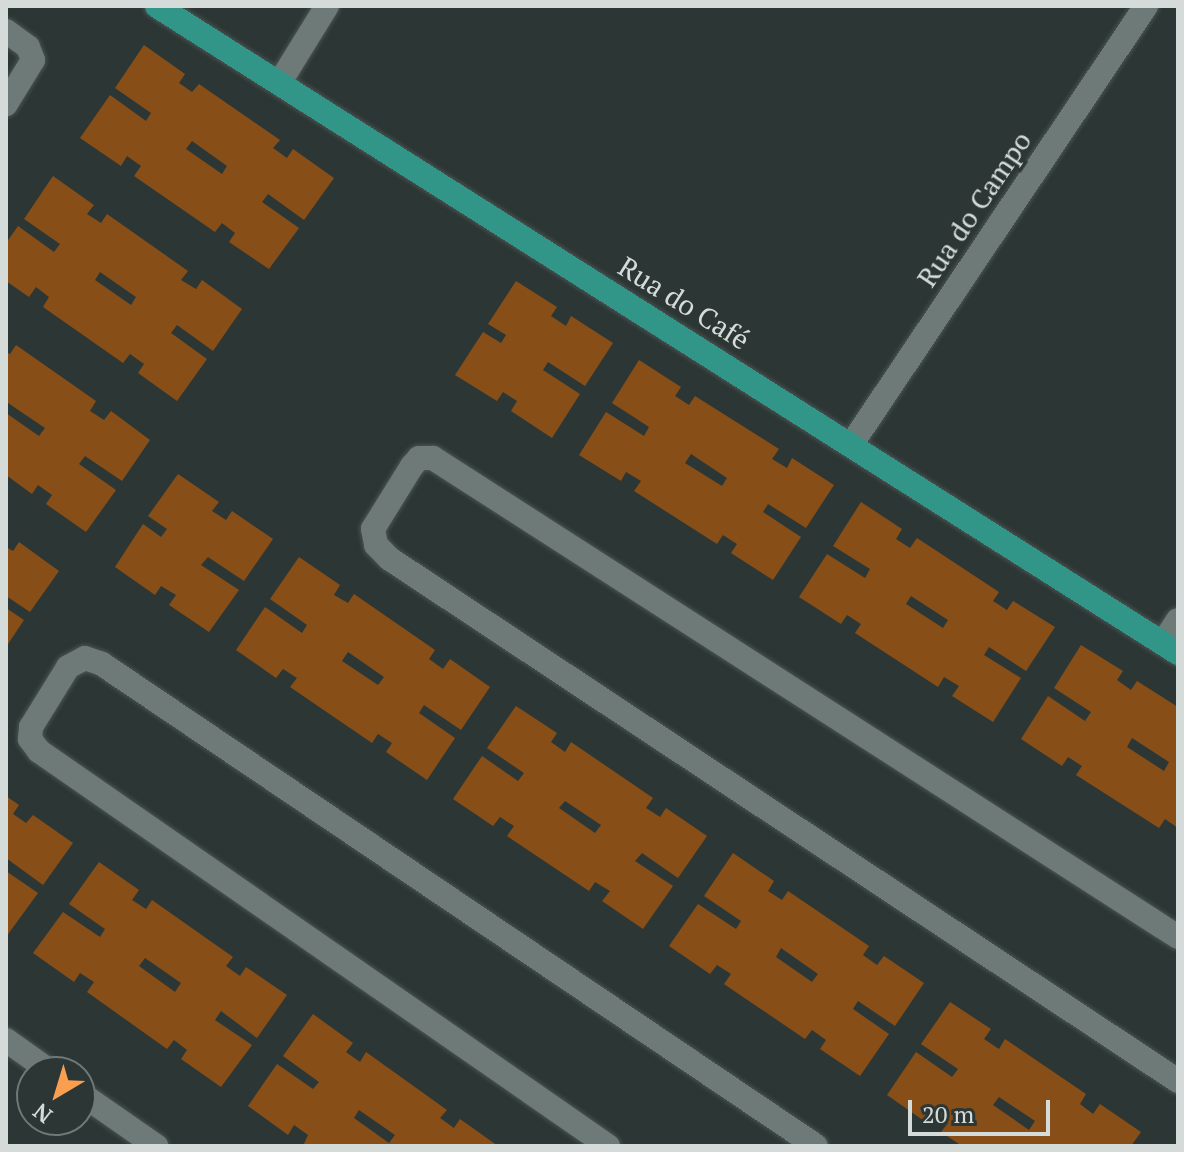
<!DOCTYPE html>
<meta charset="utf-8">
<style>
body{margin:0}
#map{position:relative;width:1184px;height:1152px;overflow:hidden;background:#2c3735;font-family:"PT Serif",serif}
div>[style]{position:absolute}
.building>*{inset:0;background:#884e17}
.roads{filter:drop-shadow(0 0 2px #4a5351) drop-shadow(0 0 2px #4a5351)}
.minor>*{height:24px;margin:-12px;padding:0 12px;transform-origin:12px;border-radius:12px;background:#6e7a77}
.major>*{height:24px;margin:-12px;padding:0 12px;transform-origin:12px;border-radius:12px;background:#319688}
span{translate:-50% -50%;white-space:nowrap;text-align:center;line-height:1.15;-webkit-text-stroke:7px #2c3735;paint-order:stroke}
.street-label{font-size:28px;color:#d4dbd9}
.frame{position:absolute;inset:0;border:8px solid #d4dbd9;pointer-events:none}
.north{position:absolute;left:16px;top:1056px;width:80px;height:80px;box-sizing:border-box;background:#2c3735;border:2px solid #6f7977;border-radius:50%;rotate:218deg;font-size:22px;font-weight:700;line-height:32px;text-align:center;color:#d4dbd9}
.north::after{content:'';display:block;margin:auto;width:28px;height:36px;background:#fa9f4f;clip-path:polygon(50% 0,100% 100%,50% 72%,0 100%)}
.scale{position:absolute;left:908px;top:1100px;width:142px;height:36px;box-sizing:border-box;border:4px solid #d4dbd9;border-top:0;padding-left:10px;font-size:24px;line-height:28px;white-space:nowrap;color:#d4dbd9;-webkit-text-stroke:6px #2c3735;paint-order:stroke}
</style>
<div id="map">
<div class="building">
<i style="clip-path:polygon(evenodd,144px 45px,185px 74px,179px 83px,192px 92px,199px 84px,280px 140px,273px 148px,287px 158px,293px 149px,334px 178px,304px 220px,268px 194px,262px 202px,299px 228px,269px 269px,229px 242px,235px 233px,222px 223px,215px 232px,134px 176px,141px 166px,127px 156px,121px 166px,80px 138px,110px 95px,146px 121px,151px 113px,115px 88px,144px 45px,192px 141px,227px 166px,222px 174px,186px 149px,192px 141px)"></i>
<i style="clip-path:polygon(evenodd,53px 176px,94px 205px,87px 214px,101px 223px,107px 214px,188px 271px,181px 280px,196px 289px,202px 280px,242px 309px,213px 351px,177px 325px,171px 333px,207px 359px,177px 401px,138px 373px,144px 364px,130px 354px,123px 363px,43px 307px,49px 297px,36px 287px,29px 297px,6px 281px,6px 243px,18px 226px,54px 252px,60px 244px,24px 219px,53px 176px,100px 272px,136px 297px,131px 305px,95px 280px,100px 272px)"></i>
<i style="clip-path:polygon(516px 281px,557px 307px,551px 316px,566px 326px,571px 316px,613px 343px,585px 386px,548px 362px,543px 370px,580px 394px,552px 438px,511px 411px,517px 401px,503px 392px,497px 401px,455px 375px,483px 332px,501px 343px,506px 335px,488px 324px)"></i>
<i style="clip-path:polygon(16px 345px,96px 401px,90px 411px,104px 420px,111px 411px,150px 440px,122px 481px,85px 456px,79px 464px,116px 490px,86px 532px,46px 504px,52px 495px,38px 485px,32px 494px,6px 475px,6px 413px,39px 436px,45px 428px,8px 403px,6px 407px,6px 352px,10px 354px)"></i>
<i style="clip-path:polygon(evenodd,639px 360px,681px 387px,675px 396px,689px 405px,695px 396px,779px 449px,772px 459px,787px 468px,792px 458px,834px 485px,806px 528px,768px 504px,763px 512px,801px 537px,773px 580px,731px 553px,737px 544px,723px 535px,717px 544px,634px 491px,641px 481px,626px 472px,621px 481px,579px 455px,606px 412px,644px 436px,649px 427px,612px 403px,639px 360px,691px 454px,727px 478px,722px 486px,685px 463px,691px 454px)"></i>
<i style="clip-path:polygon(178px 474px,219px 502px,212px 511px,226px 520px,232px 511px,273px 539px,244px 581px,208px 557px,201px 565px,239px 590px,209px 632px,169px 605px,176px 595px,161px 586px,155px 595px,115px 567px,143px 524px,161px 537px,167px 529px,148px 516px)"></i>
<i style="clip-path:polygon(evenodd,861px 502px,902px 529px,896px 539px,910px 548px,917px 538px,999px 592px,993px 601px,1007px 610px,1013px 601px,1055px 627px,1026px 671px,989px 647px,984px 655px,1021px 678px,993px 722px,952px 696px,959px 686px,944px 677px,938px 687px,855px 633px,861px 624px,847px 615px,841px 624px,799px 597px,827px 554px,865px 578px,870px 569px,833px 546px,861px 502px,911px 596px,948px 620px,943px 628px,906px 604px,911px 596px)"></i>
<i style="clip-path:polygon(19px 542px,59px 571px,30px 612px,6px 596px,6px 547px,13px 551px)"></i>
<i style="clip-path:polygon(evenodd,299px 557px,340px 585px,334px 595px,348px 603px,354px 594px,435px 650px,429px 659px,443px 669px,450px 659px,490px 687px,461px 730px,424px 705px,419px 713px,455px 738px,427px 780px,386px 752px,392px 743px,378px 734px,372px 743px,290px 687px,297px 678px,283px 669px,276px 678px,236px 650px,265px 607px,302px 633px,307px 625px,270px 599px,299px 557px,348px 652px,384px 677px,378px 685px,342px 661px,348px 652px)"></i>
<i style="clip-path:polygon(6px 608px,24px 620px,6px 647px)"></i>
<i style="clip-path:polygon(evenodd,1081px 645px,1123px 671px,1117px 680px,1131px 690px,1137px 681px,1178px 707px,1178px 828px,1165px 819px,1159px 828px,1076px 775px,1082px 766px,1068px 757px,1062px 766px,1021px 739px,1048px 696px,1085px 721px,1091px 712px,1054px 688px,1081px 645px,1132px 738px,1169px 762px,1164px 771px,1127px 747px,1132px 738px)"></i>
<i style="clip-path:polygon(evenodd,516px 706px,557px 733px,551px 742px,565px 752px,571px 742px,653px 798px,646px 808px,660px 817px,666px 808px,707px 836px,678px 878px,642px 853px,635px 861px,673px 886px,643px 929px,602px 901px,610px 891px,595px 882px,589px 891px,507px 836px,514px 826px,500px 817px,493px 826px,453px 799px,482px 756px,518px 781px,524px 773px,487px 748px,516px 706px,565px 801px,601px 825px,595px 833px,559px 808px,565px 801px)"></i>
<i style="clip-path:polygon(6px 796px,19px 805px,13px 814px,26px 823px,33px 815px,73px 843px,43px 885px,6px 858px)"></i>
<i style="clip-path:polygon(evenodd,733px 853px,774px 881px,768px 891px,782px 900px,788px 891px,869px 946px,863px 955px,877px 965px,884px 956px,924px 983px,895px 1026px,858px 1001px,853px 1009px,889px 1034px,860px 1076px,820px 1049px,826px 1040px,812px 1030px,805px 1039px,724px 984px,731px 974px,717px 965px,710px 974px,669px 946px,698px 904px,736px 929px,741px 921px,704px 896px,733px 853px,781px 948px,818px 974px,812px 982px,776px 957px,781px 948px)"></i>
<i style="clip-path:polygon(evenodd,99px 862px,139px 890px,132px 900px,146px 909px,152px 900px,233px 957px,226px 966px,240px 976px,246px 967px,287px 995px,257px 1038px,221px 1011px,215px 1020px,252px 1045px,221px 1087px,181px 1059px,187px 1050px,174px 1040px,167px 1049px,87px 992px,94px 982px,80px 973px,74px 982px,33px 953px,63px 912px,100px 937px,105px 929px,69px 904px,99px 862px,145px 958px,181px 983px,175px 992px,139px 966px,145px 958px)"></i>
<i style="clip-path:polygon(6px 871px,38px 893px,6px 937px)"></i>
<i style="clip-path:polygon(evenodd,950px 1002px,991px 1029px,984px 1039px,999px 1049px,1005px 1039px,1086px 1094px,1080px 1104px,1093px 1114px,1100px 1104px,1141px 1132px,1131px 1146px,962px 1146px,941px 1132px,948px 1123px,933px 1113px,927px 1123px,887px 1095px,916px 1052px,952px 1077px,958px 1069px,921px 1044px,950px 1002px,999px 1097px,1035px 1121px,1029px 1130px,993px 1105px,999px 1097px)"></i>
<i style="clip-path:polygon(evenodd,313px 1014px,353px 1043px,346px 1052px,360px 1062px,366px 1052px,447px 1110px,440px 1118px,454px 1128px,460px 1119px,498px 1146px,303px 1146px,308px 1135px,294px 1125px,288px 1135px,248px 1106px,277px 1064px,313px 1089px,319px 1082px,283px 1056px,313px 1014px,359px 1110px,395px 1135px,389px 1143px,354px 1118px,359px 1110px)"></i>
</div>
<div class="roads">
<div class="minor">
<i style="left:6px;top:31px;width:27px;rotate:36deg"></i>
<i style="left:28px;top:47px;width:14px;rotate:69deg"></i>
<i style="left:33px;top:60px;width:52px;rotate:121.5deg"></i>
<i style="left:280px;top:82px;width:89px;rotate:-58.3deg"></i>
<i style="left:851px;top:445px;width:529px;rotate:-56.1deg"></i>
<i style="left:1163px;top:643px;width:27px;rotate:-57deg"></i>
<i style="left:1178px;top:937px;width:886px;rotate:-147.26deg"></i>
<i style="left:433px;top:458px;width:14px;rotate:180deg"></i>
<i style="left:419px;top:458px;width:11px;rotate:131deg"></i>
<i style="left:412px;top:466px;width:74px;rotate:121.8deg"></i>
<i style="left:373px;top:529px;width:16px;rotate:79deg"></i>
<i style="left:376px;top:545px;width:20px;rotate:45deg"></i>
<i style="left:390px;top:559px;width:945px;rotate:33.52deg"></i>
<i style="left:6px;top:1040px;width:55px;rotate:35.4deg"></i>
<i style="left:80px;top:1093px;width:93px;rotate:34.9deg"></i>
<i style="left:608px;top:1146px;width:693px;rotate:-145.23deg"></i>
<i style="left:39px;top:751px;width:15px;rotate:-127deg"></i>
<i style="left:30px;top:739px;width:12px;rotate:-85deg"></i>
<i style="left:31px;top:727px;width:70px;rotate:-58.3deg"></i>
<i style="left:68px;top:667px;width:19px;rotate:-28deg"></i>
<i style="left:85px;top:658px;width:18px;rotate:19deg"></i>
<i style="left:102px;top:664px;width:861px;rotate:34.02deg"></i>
</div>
<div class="major">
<i style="left:157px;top:6px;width:1209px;rotate:32.36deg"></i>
</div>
</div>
<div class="street-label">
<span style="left:974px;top:209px;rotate:-56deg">Rua do Campo</span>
<span style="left:684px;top:303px;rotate:32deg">Rua do Café</span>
</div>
<div class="frame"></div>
<div class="north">N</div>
<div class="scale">20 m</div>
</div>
